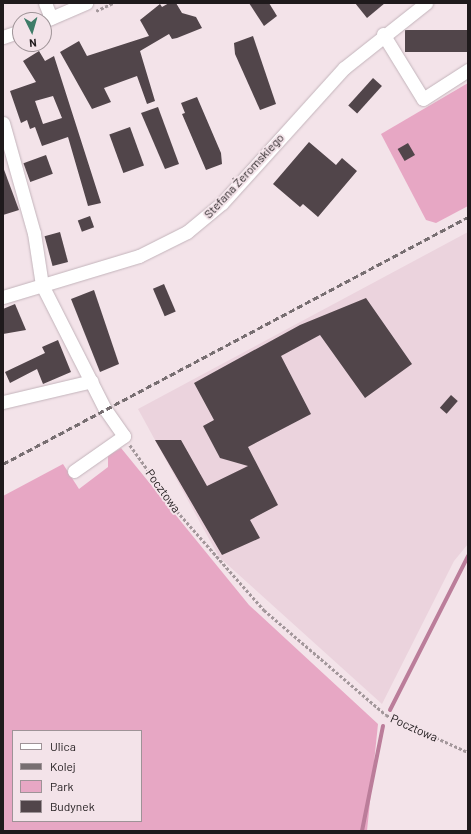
<!DOCTYPE html>
<meta charset="utf-8">
<style>
body{margin:0}
#map{position:relative;width:471px;height:834px;overflow:hidden;background:#f3e3e9;font-family:Barlow,sans-serif}
div>[style]{position:absolute}
.built>*{inset:0;background:#ebd3dd}
.green>*{inset:0;background:#e7a7c4}
.stream>*{height:4px;margin:-2px;padding:0 2px;transform-origin:2px;border-radius:2px;background:#bb7d9a}
.building>*{inset:0;background:#51454a;transform-origin:0 0}
.path>*{height:2.5px;margin-top:-1.25px;transform-origin:0;background:repeating-linear-gradient(90deg,#a3979b 0 3px,transparent 0 5px)}
.roads{filter:drop-shadow(0 0 1px #c3b4bb) drop-shadow(0 0 1px #c3b4bb)}
.minor>*{height:13px;margin:-6.5px;padding:0 6.5px;transform-origin:6.5px;border-radius:6.5px;background:#fff}
.rail>*{height:3px;margin-top:-1.5px;transform-origin:0;background:repeating-linear-gradient(90deg,#776e71 0 6px,transparent 0 9px)}
span{translate:-50% -50%;white-space:nowrap;text-align:center;line-height:1.15;-webkit-text-stroke:4px #f3e3e9;paint-order:stroke}
.street-label{font-size:12px;color:#1f1a1c}
.frame{position:absolute;inset:0;border:4px solid #1f1a1c;pointer-events:none}
.legend{position:absolute;left:12px;top:730px;width:130px;height:92px;box-sizing:border-box;background:#f3e3e9;border:1px solid #9e9397;margin:0;padding:5px 7px;list-style:none;font-size:12px;color:#1f1a1c}
.legend li{display:flex;align-items:center;gap:8px;height:20px}
.legend b{width:20px;border:1px solid #9e9397}
.north{position:absolute;left:12px;top:12px;width:40px;height:40px;box-sizing:border-box;background:#f3e3e9;border:1px solid #9e9397;border-radius:50%;rotate:175deg;font-size:11px;font-weight:700;line-height:16px;text-align:center;color:#1f1a1c}
.north::after{content:'';display:block;margin:auto;width:14px;height:18px;background:#3e7c68;clip-path:polygon(50% 0,100% 100%,50% 72%,0 100%)}
</style>
<div id="map">
<div class="built">
<i style="clip-path:polygon(468px 232px,468px 544px,454px 561px,382px 704px,219px 557px,138px 409px)"></i>
</div>
<div class="green">
<i style="clip-path:polygon(468px 83px,468px 206px,436px 223px,426px 220px,381px 134px)"></i>
<i style="clip-path:polygon(evenodd,121px 448px,249px 605px,378px 724px,367px 831px,3px 831px,3px 496px,63px 464px,79px 489px,108px 467px,108px 456px,121px 448px,13px 731px,141px 731px,141px 821px,13px 821px,13px 731px)"></i>
</div>
<div class="stream">
<i style="left:390px;top:710px;width:173px;rotate:-63.1deg"></i>
<i style="left:362px;top:831px;width:107px;rotate:-78.7deg"></i>
</div>
<div class="building">
<i style="clip-path:polygon(169px 3px,176px 3px,182px 13px,196px 17px,202px 28px,177px 38px,172px 39px,169px 34px,140px 51px,155px 101px,147px 104px,137px 76px,104px 88px,111px 102px,92px 109px,60px 52px,79px 41px,87px 56px,149px 36px,140px 20px,160px 4px,162px 7px)"></i>
<i style="clip-path:polygon(249px 3px,269px 3px,277px 16px,264px 26px)"></i>
<i style="clip-path:polygon(355px 3px,385px 3px,367px 18px)"></i>
<i style="left:468px;top:30px;width:22px;height:63px;rotate:90deg"></i>
<i style="clip-path:polygon(253px 36px,276px 104px,260px 110px,235px 54px,234px 43px)"></i>
<i style="clip-path:polygon(evenodd,39px 51px,45px 61px,54px 56px,101px 203px,88px 206px,68px 137px,42px 146px,35px 127px,30px 129px,27px 120px,21px 123px,10px 91px,36px 82px,23px 61px,39px 51px,53px 96px,62px 118px,43px 124px,35px 101px,53px 96px)"></i>
<i style="left:373px;top:78px;width:12px;height:37px;rotate:42deg"></i>
<i style="clip-path:polygon(197px 97px,221px 153px,222px 164px,206px 170px,182px 114px,185px 113px,181px 103px)"></i>
<i style="clip-path:polygon(158px 107px,179px 164px,165px 169px,141px 113px)"></i>
<i style="left:130px;top:127px;width:41px;height:22px;rotate:70deg"></i>
<i style="clip-path:polygon(309px 142px,336px 165px,342px 158px,357px 171px,318px 217px,303px 204px,300px 207px,273px 184px)"></i>
<i style="left:408px;top:143px;width:14px;height:12px;rotate:60deg"></i>
<i style="left:46px;top:155px;width:20px;height:24px;rotate:70deg"></i>
<i style="clip-path:polygon(3px 167px,19px 210px,3px 215px)"></i>
<i style="left:90px;top:216px;width:12px;height:13px;rotate:70deg"></i>
<i style="left:60px;top:232px;width:31px;height:16px;rotate:75deg"></i>
<i style="left:164px;top:284px;width:30px;height:12px;rotate:67deg"></i>
<i style="clip-path:polygon(94px 290px,119px 364px,100px 372px,71px 299px)"></i>
<i style="clip-path:polygon(366px 298px,412px 364px,365px 398px,320px 335px,281px 356px,311px 414px,248px 447px,278px 505px,250px 520px,260px 538px,222px 555px,155px 440px,181px 440px,207px 486px,248px 466px,220px 458px,203px 426px,214px 420px,194px 383px,300px 325px)"></i>
<i style="clip-path:polygon(15px 304px,26px 330px,3px 334px,3px 309px)"></i>
<i style="clip-path:polygon(58px 340px,71px 372px,43px 384px,37px 369px,10px 383px,5px 372px,45px 353px,42px 347px)"></i>
<i style="left:451px;top:395px;width:9px;height:17px;rotate:41deg"></i>
</div>
<div class="path">
<i style="left:96px;top:11px;width:19px;rotate:-25deg"></i>
<i style="left:22px;top:19px;width:13px;rotate:-23deg"></i>
<i style="left:130px;top:445px;width:81px;rotate:54.5deg"></i>
<i style="left:177px;top:511px;width:132px;rotate:48.7deg"></i>
<i style="left:264px;top:610px;width:161px;rotate:40.7deg"></i>
<i style="left:386px;top:715px;width:90px;rotate:24.3deg"></i>
</div>
<div class="roads">
<div class="minor">
<i style="left:45px;top:3px;width:16px;rotate:68deg"></i>
<i style="left:44px;top:21px;width:46px;rotate:-23.2deg"></i>
<i style="left:383px;top:34px;width:76px;rotate:58.4deg"></i>
<i style="left:423px;top:99px;width:54px;rotate:-32.8deg"></i>
<i style="left:3px;top:37px;width:18px;rotate:-19deg"></i>
<i style="left:3px;top:123px;width:114px;rotate:74.3deg"></i>
<i style="left:34px;top:233px;width:53px;rotate:81.3deg"></i>
<i style="left:42px;top:285px;width:139px;rotate:63.1deg"></i>
<i style="left:105px;top:409px;width:33px;rotate:55deg"></i>
<i style="left:124px;top:436px;width:61px;rotate:145deg"></i>
<i style="left:3px;top:297px;width:142px;rotate:-16.8deg"></i>
<i style="left:139px;top:256px;width:54px;rotate:-26.6deg"></i>
<i style="left:187px;top:232px;width:45px;rotate:-39.6deg"></i>
<i style="left:222px;top:203px;width:182px;rotate:-47.9deg"></i>
<i style="left:344px;top:68px;width:105px;rotate:-38.4deg"></i>
<i style="left:3px;top:402px;width:91px;rotate:-13.3deg"></i>
</div>
</div>
<div class="rail">
<i style="left:3px;top:464px;width:527px;rotate:-27.98deg"></i>
</div>
<div class="street-label">
<span style="left:244px;top:176px;rotate:-47deg">Stefana Żeromskiego</span>
<span style="left:163px;top:491px;rotate:54deg">Pocztowa</span>
<span style="left:414px;top:728px;rotate:24deg">Pocztowa</span>
</div>
<div class="frame"></div>
<ul class="legend">
<li><b style="height:5px;background:#fff"></b>Ulica</li>
<li><b style="height:5px;background:#776e71"></b>Kolej</li>
<li><b style="height:11px;background:#e7a7c4"></b>Park</li>
<li><b style="height:11px;background:#51454a"></b>Budynek</li>
</ul>
<div class="north">N</div>
</div>
